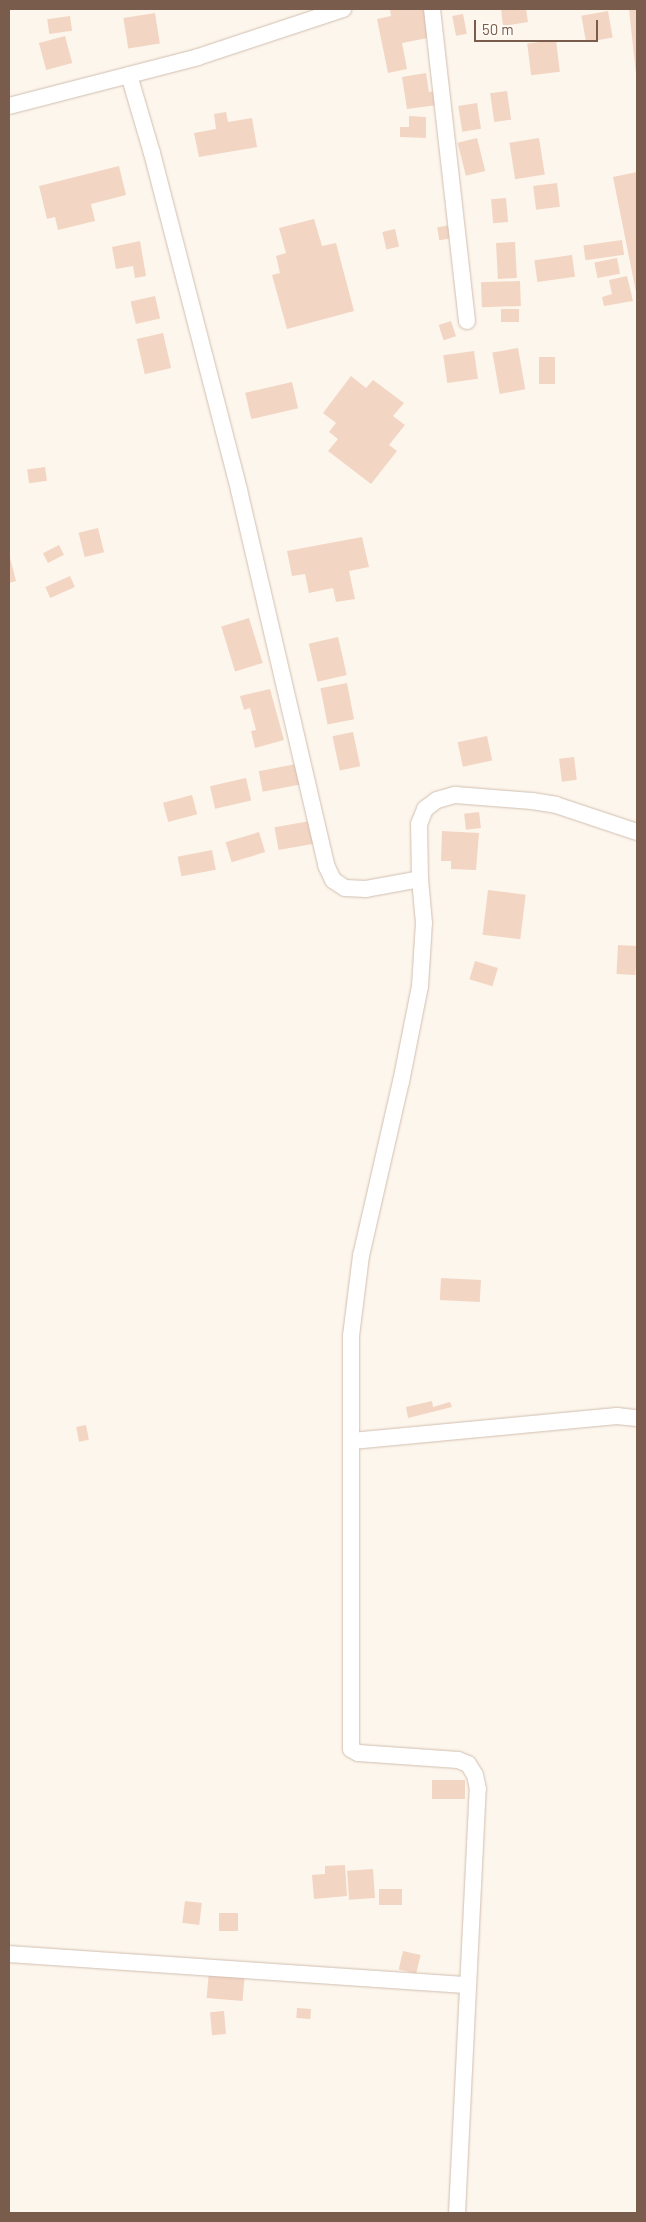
<!DOCTYPE html>
<style>
body{margin:0}
#map{position:relative;width:646px;height:2222px;overflow:hidden;background:#fdf6ec;font-family:Barlow,sans-serif}
div>[style]{position:absolute}
.building>*{inset:0;background:#f3d5c3;transform-origin:0 0}
.roads{filter:drop-shadow(0 0 1px #d1beb0) drop-shadow(0 0 1px #d1beb0)}
.minor>*{height:16px;margin:-8px;padding:0 8px;transform-origin:8px;border-radius:8px;background:#fff}
span{translate:-50% -50%;white-space:nowrap;text-align:center;line-height:1.15;-webkit-text-stroke:4px #fffaf3;paint-order:stroke}
.frame{position:absolute;inset:0;border:10px solid #7a5c4d;pointer-events:none}
.scale{position:absolute;left:474px;top:20px;width:124px;height:22px;box-sizing:border-box;border:2px solid #7a5c4d;border-top:0;padding-left:6px;font-size:15px;line-height:18px;white-space:nowrap;color:#7a5c4d;-webkit-text-stroke:4px #fffaf3;paint-order:stroke}
</style>
<div id="map">
<div class="building">
<i style="clip-path:polygon(390px 9px,432px 9px,438px 36px,402px 43px,407px 69px,388px 73px,377px 19px,391px 16px)"></i>
<i style="clip-path:polygon(501px 9px,526px 9px,528px 22px,503px 26px)"></i>
<i style="clip-path:polygon(629px 9px,637px 9px,637px 74px,636px 74px)"></i>
<i style="left:608px;top:11px;width:27px;height:27px;rotate:80deg"></i>
<i style="left:155px;top:13px;width:31px;height:32px;rotate:81deg"></i>
<i style="left:463px;top:14px;width:20px;height:11px;rotate:79deg"></i>
<i style="left:70px;top:16px;width:15px;height:23px;rotate:82deg"></i>
<i style="left:65px;top:36px;width:28px;height:27px;rotate:75deg"></i>
<i style="left:556px;top:40px;width:32px;height:29px;rotate:83deg"></i>
<i style="clip-path:polygon(426px 73px,429px 92px,443px 90px,445px 104px,407px 109px,402px 77px)"></i>
<i style="left:507px;top:91px;width:29px;height:17px;rotate:82deg"></i>
<i style="left:477px;top:103px;width:26px;height:19px;rotate:81deg"></i>
<i style="clip-path:polygon(226px 112px,228px 122px,252px 118px,257px 147px,199px 157px,194px 133px,216px 129px,214px 114px)"></i>
<i style="clip-path:polygon(409px 116px,426px 117px,426px 138px,400px 137px,400px 127px,409px 127px)"></i>
<i style="left:477px;top:138px;width:34px;height:20px;rotate:76deg"></i>
<i style="left:539px;top:138px;width:37px;height:30px;rotate:81deg"></i>
<i style="clip-path:polygon(119px 166px,126px 195px,91px 204px,95px 221px,58px 230px,55px 217px,47px 219px,39px 186px)"></i>
<i style="clip-path:polygon(637px 172px,637px 292px,636px 292px,613px 177px)"></i>
<i style="left:557px;top:183px;width:24px;height:24px;rotate:83deg"></i>
<i style="left:506px;top:198px;width:24px;height:15px;rotate:85deg"></i>
<i style="clip-path:polygon(314px 219px,322px 246px,336px 243px,354px 311px,287px 329px,272px 275px,280px 273px,276px 256px,286px 253px,279px 228px)"></i>
<i style="left:458px;top:224px;width:13px;height:21px;rotate:81deg"></i>
<i style="left:395px;top:229px;width:18px;height:13px;rotate:77deg"></i>
<i style="left:622px;top:240px;width:15px;height:39px;rotate:82deg"></i>
<i style="clip-path:polygon(140px 241px,146px 276px,135px 278px,133px 266px,116px 269px,112px 247px)"></i>
<i style="left:515px;top:242px;width:36px;height:19px;rotate:87deg"></i>
<i style="left:572px;top:255px;width:22px;height:38px;rotate:82deg"></i>
<i style="left:617px;top:258px;width:16px;height:23px;rotate:79deg"></i>
<i style="clip-path:polygon(627px 276px,633px 301px,604px 306px,602px 297px,612px 294px,609px 280px)"></i>
<i style="left:520px;top:281px;width:25px;height:39px;rotate:88deg"></i>
<i style="left:155px;top:296px;width:23px;height:25px;rotate:77deg"></i>
<i style="left:519px;top:309px;width:13px;height:18px;rotate:90deg"></i>
<i style="left:451px;top:321px;width:16px;height:13px;rotate:72deg"></i>
<i style="left:163px;top:333px;width:36px;height:27px;rotate:77deg"></i>
<i style="left:518px;top:348px;width:42px;height:26px;rotate:80deg"></i>
<i style="left:474px;top:351px;width:28px;height:31px;rotate:82deg"></i>
<i style="left:539px;top:357px;width:16px;height:27px"></i>
<i style="clip-path:polygon(351px 376px,366px 388px,373px 380px,404px 403px,393px 416px,405px 425px,389px 445px,397px 451px,371px 484px,328px 451px,338px 439px,329px 432px,336px 423px,323px 413px)"></i>
<i style="left:292px;top:382px;width:27px;height:48px;rotate:77deg"></i>
<i style="left:45px;top:467px;width:14px;height:18px;rotate:82deg"></i>
<i style="left:98px;top:528px;width:25px;height:20px;rotate:76deg"></i>
<i style="clip-path:polygon(362px 537px,369px 567px,349px 571px,355px 599px,336px 602px,333px 588px,309px 593px,305px 574px,292px 576px,287px 551px)"></i>
<i style="left:59px;top:545px;width:11px;height:18px;rotate:63deg"></i>
<i style="clip-path:polygon(9px 554px,16px 581px,9px 583px)"></i>
<i style="left:70px;top:576px;width:12px;height:27px;rotate:66deg"></i>
<i style="left:249px;top:618px;width:47px;height:29px;rotate:73deg"></i>
<i style="left:338px;top:637px;width:39px;height:30px;rotate:77deg"></i>
<i style="left:347px;top:683px;width:37px;height:27px;rotate:79deg"></i>
<i style="clip-path:polygon(270px 689px,284px 740px,255px 748px,251px 731px,256px 730px,250px 708px,244px 710px,240px 696px)"></i>
<i style="left:353px;top:732px;width:35px;height:21px;rotate:78deg"></i>
<i style="left:487px;top:736px;width:25px;height:30px;rotate:78deg"></i>
<i style="left:574px;top:757px;width:23px;height:15px;rotate:83deg"></i>
<i style="left:296px;top:764px;width:21px;height:38px;rotate:79deg"></i>
<i style="left:246px;top:778px;width:23px;height:37px;rotate:77deg"></i>
<i style="left:192px;top:795px;width:20px;height:30px;rotate:75deg"></i>
<i style="left:479px;top:812px;width:16px;height:15px;rotate:83deg"></i>
<i style="left:310px;top:821px;width:23px;height:36px;rotate:80deg"></i>
<i style="clip-path:polygon(442px 831px,479px 833px,476px 870px,451px 869px,451px 861px,441px 861px)"></i>
<i style="left:259px;top:832px;width:21px;height:35px;rotate:73deg"></i>
<i style="left:212px;top:850px;width:20px;height:35px;rotate:79deg"></i>
<i style="left:488px;top:890px;width:38px;height:45px;rotate:7deg"></i>
<i style="left:618px;top:945px;width:19px;height:29px;rotate:3deg"></i>
<i style="left:475px;top:961px;width:24px;height:19px;rotate:17deg"></i>
<i style="left:441px;top:1278px;width:40px;height:22px;rotate:3deg"></i>
<i style="clip-path:polygon(432px 1401px,433px 1407px,450px 1402px,452px 1407px,408px 1418px,406px 1407px)"></i>
<i style="left:86px;top:1425px;width:15px;height:10px;rotate:79deg"></i>
<i style="left:432px;top:1780px;width:33px;height:19px"></i>
<i style="clip-path:polygon(345px 1865px,347px 1896px,314px 1899px,312px 1875px,325px 1874px,325px 1866px)"></i>
<i style="left:373px;top:1869px;width:29px;height:26px;rotate:86deg"></i>
<i style="left:402px;top:1889px;width:16px;height:23px;rotate:90deg"></i>
<i style="left:185px;top:1901px;width:17px;height:22px;rotate:7deg"></i>
<i style="left:219px;top:1913px;width:19px;height:18px"></i>
<i style="left:403px;top:1951px;width:18px;height:19px;rotate:13deg"></i>
<i style="left:209px;top:1971px;width:36px;height:27px;rotate:5deg"></i>
<i style="left:297px;top:2008px;width:14px;height:10px;rotate:4deg"></i>
<i style="left:224px;top:2011px;width:23px;height:14px;rotate:85deg"></i>
</div>
<div class="roads">
<div class="minor">
<i style="left:432px;top:9px;width:314px;rotate:83.6deg"></i>
<i style="left:129px;top:75px;width:81px;rotate:73.6deg"></i>
<i style="left:152px;top:153px;width:348px;rotate:75.5deg"></i>
<i style="left:239px;top:490px;width:385px;rotate:76.9deg"></i>
<i style="left:326px;top:865px;width:17px;rotate:65deg"></i>
<i style="left:333px;top:880px;width:14px;rotate:34deg"></i>
<i style="left:345px;top:888px;width:21px;rotate:3deg"></i>
<i style="left:366px;top:889px;width:55px;rotate:-10.5deg"></i>
<i style="left:9px;top:106px;width:195px;rotate:-14.5deg"></i>
<i style="left:198px;top:57px;width:153px;rotate:-18.3deg"></i>
<i style="left:352px;top:1441px;width:266px;rotate:-5.4deg"></i>
<i style="left:617px;top:1416px;width:20px;rotate:6deg"></i>
<i style="left:9px;top:1954px;width:460px;rotate:3.9deg"></i>
<i style="left:457px;top:2213px;width:425px;rotate:-87.2deg"></i>
<i style="left:478px;top:1789px;width:14px;rotate:-102deg"></i>
<i style="left:475px;top:1775px;width:13px;rotate:-122deg"></i>
<i style="left:468px;top:1764px;width:11px;rotate:-158deg"></i>
<i style="left:458px;top:1760px;width:100px;rotate:-176deg"></i>
<i style="left:358px;top:1753px;width:8px;rotate:-150deg"></i>
<i style="left:351px;top:1749px;width:413px;rotate:-90deg"></i>
<i style="left:351px;top:1336px;width:81px;rotate:-82.9deg"></i>
<i style="left:361px;top:1256px;width:179px;rotate:-77.1deg"></i>
<i style="left:401px;top:1082px;width:98px;rotate:-78.8deg"></i>
<i style="left:420px;top:986px;width:63px;rotate:-86.4deg"></i>
<i style="left:424px;top:923px;width:44px;rotate:-95.2deg"></i>
<i style="left:420px;top:879px;width:55px;rotate:-91deg"></i>
<i style="left:419px;top:824px;width:16px;rotate:-68deg"></i>
<i style="left:425px;top:809px;width:15px;rotate:-37deg"></i>
<i style="left:437px;top:800px;width:19px;rotate:-16deg"></i>
<i style="left:455px;top:795px;width:77px;rotate:4.5deg"></i>
<i style="left:532px;top:801px;width:24px;rotate:9deg"></i>
<i style="left:556px;top:805px;width:85px;rotate:18.4deg"></i>
</div>
</div>
<div class="frame"></div>
<div class="scale">50 m</div>
</div>
